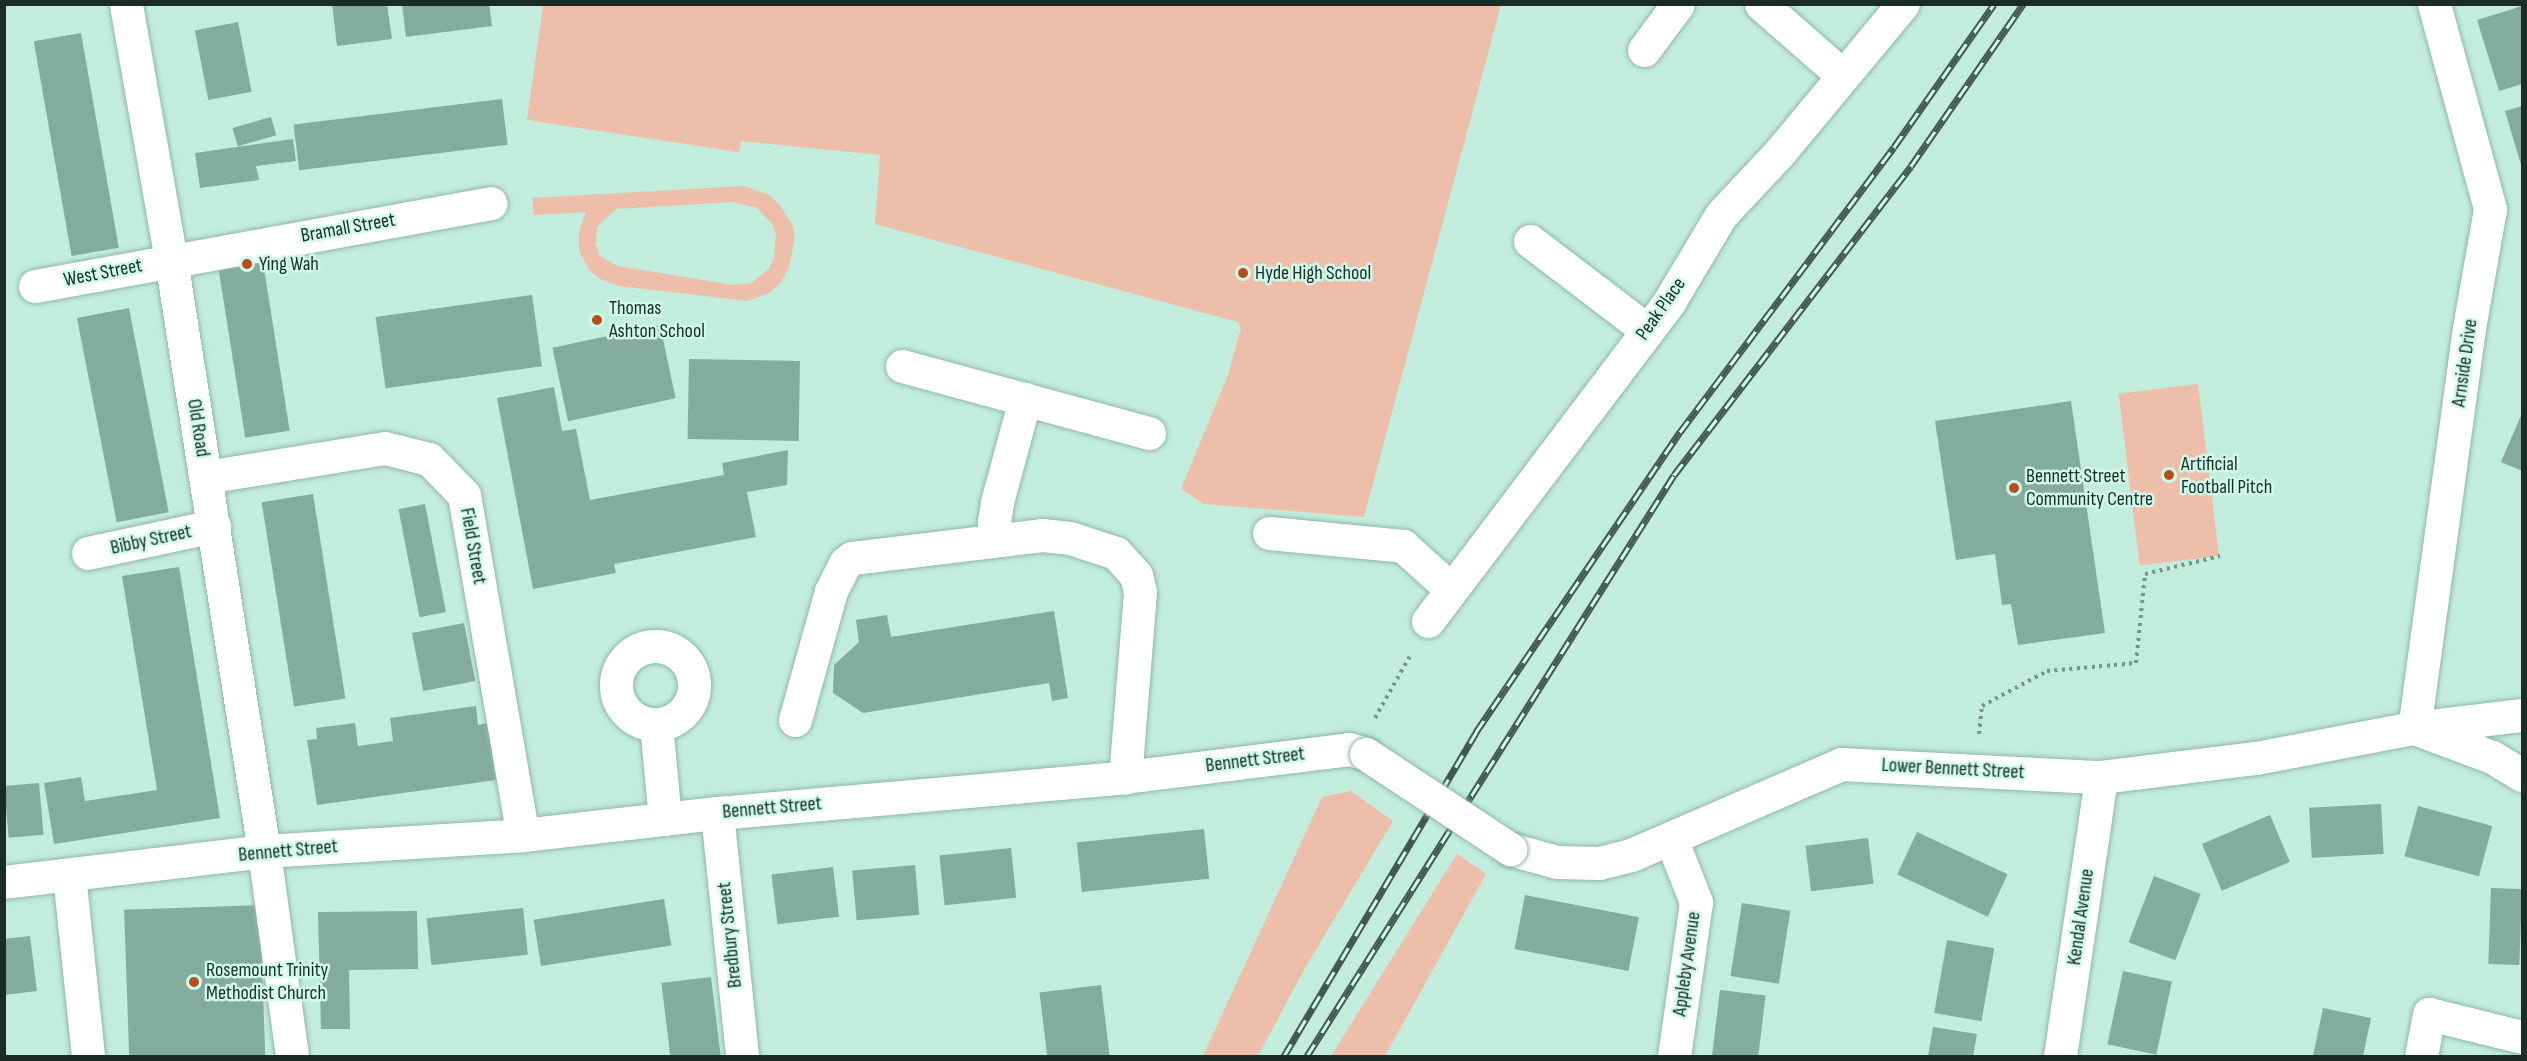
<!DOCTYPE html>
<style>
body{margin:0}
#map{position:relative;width:2527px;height:1061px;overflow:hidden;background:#c2ecdc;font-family:"Sofia Sans Condensed",sans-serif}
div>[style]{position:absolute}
.green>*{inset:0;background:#edbfab;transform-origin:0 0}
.building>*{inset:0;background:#83ac9c;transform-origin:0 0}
.path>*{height:4px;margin-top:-2px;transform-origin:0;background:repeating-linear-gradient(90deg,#769488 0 3px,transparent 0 7.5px)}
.roads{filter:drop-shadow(0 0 2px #8fb8a8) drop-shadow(0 0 2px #8fb8a8)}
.minor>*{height:33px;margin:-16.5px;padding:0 16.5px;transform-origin:16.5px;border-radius:16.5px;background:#fff}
.minor>.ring{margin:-16.5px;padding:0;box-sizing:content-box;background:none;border:33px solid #fff;border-radius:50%}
.major>*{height:33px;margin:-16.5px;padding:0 16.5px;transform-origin:16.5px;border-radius:16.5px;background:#fff}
.rail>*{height:7px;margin-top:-3.5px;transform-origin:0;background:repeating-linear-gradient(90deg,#cffae9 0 14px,#425850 0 28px);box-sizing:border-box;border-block:2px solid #425850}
.bridges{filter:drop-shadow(0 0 2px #8fb8a8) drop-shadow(0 0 2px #8fb8a8)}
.minor-bridge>*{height:33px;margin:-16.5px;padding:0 16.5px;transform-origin:16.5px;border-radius:16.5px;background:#fff}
.dots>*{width:16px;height:16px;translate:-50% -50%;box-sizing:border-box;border:3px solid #cffae9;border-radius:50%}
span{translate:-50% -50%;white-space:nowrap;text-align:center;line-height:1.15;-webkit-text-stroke:5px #cffae9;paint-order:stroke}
.street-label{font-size:20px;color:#1b2b25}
.poi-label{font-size:20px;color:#1b2b25}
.left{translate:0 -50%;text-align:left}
.frame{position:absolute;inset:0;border:6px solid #1b2b25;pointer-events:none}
</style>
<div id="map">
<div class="green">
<i style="clip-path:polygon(543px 5px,1501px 5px,1364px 517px,1204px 504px,1181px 489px,1228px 375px,1241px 328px,1238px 322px,875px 224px,880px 155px,741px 141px,739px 152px,527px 120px)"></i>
<i style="clip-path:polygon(evenodd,744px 186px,769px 195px,779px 204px,792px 224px,795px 237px,789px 268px,781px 282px,771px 292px,748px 301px,619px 286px,602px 280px,590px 271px,579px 251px,579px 232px,586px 212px,534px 215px,532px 198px,744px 186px,733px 202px,757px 208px,772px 224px,776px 234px,774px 258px,768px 270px,751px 283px,733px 285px,617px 266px,600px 256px,596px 246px,597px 227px,616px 209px,733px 202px)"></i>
<i style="left:2198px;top:384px;width:173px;height:80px;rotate:83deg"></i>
<i style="clip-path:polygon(1351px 791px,1393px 821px,1305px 968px,1258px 1056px,1203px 1056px,1322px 797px)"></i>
<i style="clip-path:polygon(1457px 854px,1486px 874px,1385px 1056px,1331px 1056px)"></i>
</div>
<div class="building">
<i style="clip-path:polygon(332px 4px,387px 4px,392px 39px,337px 46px)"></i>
<i style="clip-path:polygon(402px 4px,489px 4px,492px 26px,406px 37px)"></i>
<i style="clip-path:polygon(2522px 6px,2522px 84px,2499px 91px,2477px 20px)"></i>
<i style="left:238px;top:22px;width:71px;height:44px;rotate:79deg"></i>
<i style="left:81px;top:33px;width:218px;height:48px;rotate:80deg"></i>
<i style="left:502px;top:99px;width:46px;height:210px;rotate:83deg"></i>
<i style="clip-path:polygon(2522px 106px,2522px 168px,2505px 111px)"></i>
<i style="left:271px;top:117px;width:19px;height:40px;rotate:74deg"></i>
<i style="clip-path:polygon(293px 139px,296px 161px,256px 166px,259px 180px,200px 188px,195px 153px)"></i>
<i style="left:260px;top:243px;width:190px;height:45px;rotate:81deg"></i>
<i style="left:532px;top:295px;width:72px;height:158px;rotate:82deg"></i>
<i style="left:129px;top:308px;width:208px;height:53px;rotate:79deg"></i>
<i style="left:660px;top:325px;width:75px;height:110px;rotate:78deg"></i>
<i style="left:689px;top:359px;width:111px;height:80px;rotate:1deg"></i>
<i style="clip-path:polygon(554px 387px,562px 431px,576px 429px,590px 500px,724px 475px,722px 463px,788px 450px,787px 485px,747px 492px,756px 537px,614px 564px,616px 573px,533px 589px,497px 398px)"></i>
<i style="clip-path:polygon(2071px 401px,2105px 633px,2018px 645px,2011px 604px,2002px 605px,1995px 554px,1956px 560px,1935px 421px)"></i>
<i style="clip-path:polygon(2522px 413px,2522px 471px,2501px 462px)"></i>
<i style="left:313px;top:494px;width:207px;height:52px;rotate:81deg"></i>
<i style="left:425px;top:504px;width:110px;height:27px;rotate:79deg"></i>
<i style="clip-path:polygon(179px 567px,220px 818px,54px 844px,44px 783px,81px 777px,85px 801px,157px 790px,122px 576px)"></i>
<i style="clip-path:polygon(1054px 611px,1068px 698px,1052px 701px,1049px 683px,863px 713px,833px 693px,834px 665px,859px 642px,856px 620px,887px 615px,891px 637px)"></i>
<i style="left:464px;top:623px;width:59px;height:53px;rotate:79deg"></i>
<i style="clip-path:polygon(476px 706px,478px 725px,488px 723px,496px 780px,317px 805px,307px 740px,317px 739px,316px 728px,355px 723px,358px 746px,393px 741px,390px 718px)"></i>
<i style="left:39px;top:783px;width:52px;height:35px;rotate:85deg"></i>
<i style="left:2381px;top:804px;width:50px;height:72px;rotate:87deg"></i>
<i style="left:2418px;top:806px;width:77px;height:52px;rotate:15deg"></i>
<i style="left:2270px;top:815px;width:51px;height:74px;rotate:67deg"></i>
<i style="left:1204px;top:829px;width:50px;height:128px;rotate:84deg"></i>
<i style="left:1917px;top:832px;width:100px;height:47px;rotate:25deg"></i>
<i style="left:1868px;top:838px;width:46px;height:63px;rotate:83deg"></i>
<i style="left:1011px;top:848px;width:50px;height:72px;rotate:84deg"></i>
<i style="left:915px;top:865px;width:50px;height:63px;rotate:85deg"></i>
<i style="left:833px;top:867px;width:50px;height:62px;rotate:83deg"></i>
<i style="left:2154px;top:876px;width:50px;height:71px;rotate:21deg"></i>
<i style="left:2491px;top:888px;width:31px;height:76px;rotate:2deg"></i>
<i style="left:1525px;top:895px;width:116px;height:55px;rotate:11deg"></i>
<i style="left:664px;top:899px;width:47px;height:132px;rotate:81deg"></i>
<i style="left:1742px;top:903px;width:49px;height:74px;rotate:9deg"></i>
<i style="left:260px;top:905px;width:151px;height:136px;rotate:88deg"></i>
<i style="left:523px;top:908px;width:47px;height:97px;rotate:84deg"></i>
<i style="clip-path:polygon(417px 911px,418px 969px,349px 970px,350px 1029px,321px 1029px,318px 912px)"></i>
<i style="clip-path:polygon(30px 936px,37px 991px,4px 995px,4px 939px)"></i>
<i style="left:1947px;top:940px;width:48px;height:74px;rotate:10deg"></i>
<i style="left:2123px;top:971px;width:50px;height:75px;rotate:12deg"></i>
<i style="left:711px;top:977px;width:80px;height:50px;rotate:83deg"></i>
<i style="left:1101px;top:985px;width:72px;height:62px;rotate:83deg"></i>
<i style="left:1720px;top:990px;width:46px;height:66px;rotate:7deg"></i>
<i style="clip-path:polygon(2323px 1008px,2371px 1018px,2363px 1056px,2313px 1056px)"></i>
<i style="clip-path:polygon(1933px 1027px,1977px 1034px,1973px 1056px,1928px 1056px)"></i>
</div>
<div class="path">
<i style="left:1375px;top:718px;width:73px;rotate:-60.6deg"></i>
<i style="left:1979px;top:734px;width:28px;rotate:-84deg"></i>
<i style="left:1982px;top:706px;width:74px;rotate:-28.3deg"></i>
<i style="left:2047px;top:671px;width:89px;rotate:-5.1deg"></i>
<i style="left:2136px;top:663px;width:89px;rotate:-84.2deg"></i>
<i style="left:2145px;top:574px;width:77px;rotate:-13.5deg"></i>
</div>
<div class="roads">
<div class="minor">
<i style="left:1761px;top:4px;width:106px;rotate:41.2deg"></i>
<i style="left:2434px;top:4px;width:213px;rotate:74.7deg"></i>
<i style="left:2490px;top:209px;width:121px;rotate:100deg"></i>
<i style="left:2469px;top:328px;width:404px;rotate:97.8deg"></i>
<i style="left:2414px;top:728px;width:83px;rotate:20.4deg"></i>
<i style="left:2492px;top:757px;width:35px;rotate:31deg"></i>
<i style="left:1644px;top:50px;width:57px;rotate:-53.5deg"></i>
<i style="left:1530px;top:241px;width:147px;rotate:37.3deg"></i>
<i style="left:35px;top:286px;width:463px;rotate:-10.3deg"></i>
<i style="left:902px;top:366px;width:256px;rotate:15.2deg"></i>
<i style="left:206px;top:477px;width:181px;rotate:-9.2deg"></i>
<i style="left:385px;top:448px;width:45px;rotate:14deg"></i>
<i style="left:429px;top:459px;width:50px;rotate:45.8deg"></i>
<i style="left:464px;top:495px;width:345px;rotate:80.2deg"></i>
<i style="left:1269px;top:533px;width:135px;rotate:5.5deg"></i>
<i style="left:1403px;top:546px;width:64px;rotate:41.9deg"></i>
<i style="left:999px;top:540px;width:19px;rotate:-106deg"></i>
<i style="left:994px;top:522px;width:20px;rotate:-81deg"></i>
<i style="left:997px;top:502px;width:107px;rotate:-74.8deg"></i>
<i style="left:88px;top:553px;width:129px;rotate:-12.1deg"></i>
<i style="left:1428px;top:621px;width:400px;rotate:-52.9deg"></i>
<i style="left:1669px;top:302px;width:101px;rotate:-59.1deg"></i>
<i style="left:1721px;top:215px;width:86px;rotate:-46.9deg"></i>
<i style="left:1780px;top:152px;width:192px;rotate:-50.3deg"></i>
<i class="ring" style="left:616px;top:646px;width:45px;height:45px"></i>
<i style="left:795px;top:720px;width:134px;rotate:-74.4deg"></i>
<i style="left:831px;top:591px;width:31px;rotate:-63deg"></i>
<i style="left:845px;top:563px;width:9px;rotate:-36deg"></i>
<i style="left:852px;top:558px;width:191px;rotate:-6.9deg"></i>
<i style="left:1042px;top:535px;width:28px;rotate:6deg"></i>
<i style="left:1070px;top:538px;width:48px;rotate:18.1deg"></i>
<i style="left:1116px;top:553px;width:30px;rotate:48deg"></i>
<i style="left:1136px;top:575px;width:17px;rotate:77deg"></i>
<i style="left:1140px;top:592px;width:186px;rotate:94.6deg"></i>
<i style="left:656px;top:724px;width:95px;rotate:84.6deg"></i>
<i style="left:717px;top:813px;width:244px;rotate:84.1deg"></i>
<i style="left:1672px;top:841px;width:66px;rotate:68.5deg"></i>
<i style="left:1696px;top:902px;width:156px;rotate:98.1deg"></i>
<i style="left:1510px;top:849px;width:49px;rotate:15.5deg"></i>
<i style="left:1557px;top:862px;width:42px;rotate:1.4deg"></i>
<i style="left:1599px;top:863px;width:33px;rotate:-14deg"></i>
<i style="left:1631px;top:855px;width:229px;rotate:-23.4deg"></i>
<i style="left:1841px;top:764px;width:260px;rotate:2.9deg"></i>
<i style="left:2101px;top:777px;width:156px;rotate:-7deg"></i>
<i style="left:2256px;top:758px;width:161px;rotate:-10.8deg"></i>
<i style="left:2414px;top:728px;width:109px;rotate:-6.9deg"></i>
<i style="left:69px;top:875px;width:182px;rotate:84deg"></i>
<i style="left:292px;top:1056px;width:207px;rotate:-97.8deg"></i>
<i style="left:264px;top:851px;width:259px;rotate:-3.5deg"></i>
<i style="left:523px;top:835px;width:195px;rotate:-6.5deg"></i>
<i style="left:717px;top:813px;width:410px;rotate:-5deg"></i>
<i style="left:1125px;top:777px;width:226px;rotate:-7.1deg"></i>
<i style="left:1349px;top:749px;width:18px;rotate:16deg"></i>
<i style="left:2060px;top:1056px;width:282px;rotate:-81.6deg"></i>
<i style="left:2421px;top:1056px;width:43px;rotate:-79.2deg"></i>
<i style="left:2429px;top:1014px;width:96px;rotate:13.9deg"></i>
</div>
<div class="major">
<i style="left:4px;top:882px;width:262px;rotate:-6.8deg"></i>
<i style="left:264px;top:851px;width:598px;rotate:-98.94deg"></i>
<i style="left:171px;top:260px;width:260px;rotate:-100deg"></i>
</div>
</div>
<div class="rail">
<i style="left:1284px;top:1056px;width:377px;rotate:-59.3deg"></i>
<i style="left:1476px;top:732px;width:363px;rotate:-55.8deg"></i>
<i style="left:1680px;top:432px;width:356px;rotate:-53.1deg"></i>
<i style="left:1894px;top:147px;width:174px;rotate:-55deg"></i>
<i style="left:1307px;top:1056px;width:687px;rotate:-57.72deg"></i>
<i style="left:1674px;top:475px;width:389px;rotate:-52.5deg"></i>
<i style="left:1911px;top:166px;width:197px;rotate:-55.3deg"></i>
</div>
<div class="bridges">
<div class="minor-bridge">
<i style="left:1366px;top:754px;width:173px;rotate:33.4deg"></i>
</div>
</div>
<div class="dots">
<i style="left:247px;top:264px;background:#b34f19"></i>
<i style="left:1243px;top:273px;background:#b34f19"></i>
<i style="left:597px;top:320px;background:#b34f19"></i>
<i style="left:2169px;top:475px;background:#b34f19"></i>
<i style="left:2014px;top:488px;background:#b34f19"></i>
<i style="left:194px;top:982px;background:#b34f19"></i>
</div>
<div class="street-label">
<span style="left:348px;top:228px;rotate:-10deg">Bramall Street</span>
<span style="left:103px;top:273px;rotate:-11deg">West Street</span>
<span style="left:1661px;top:309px;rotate:-55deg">Peak Place</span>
<span style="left:2465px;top:363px;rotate:-82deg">Arnside Drive</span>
<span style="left:198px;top:428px;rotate:81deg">Old Road</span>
<span style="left:151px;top:540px;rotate:-12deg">Bibby Street</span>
<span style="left:473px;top:546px;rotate:80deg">Field Street</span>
<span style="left:1255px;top:760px;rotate:-7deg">Bennett Street</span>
<span style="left:1953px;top:769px;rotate:3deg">Lower Bennett Street</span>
<span style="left:772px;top:808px;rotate:-5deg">Bennett Street</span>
<span style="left:288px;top:851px;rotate:-5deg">Bennett Street</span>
<span style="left:2081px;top:917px;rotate:-82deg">Kendal Avenue</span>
<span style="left:730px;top:935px;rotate:-96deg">Bredbury Street</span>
<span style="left:1687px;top:964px;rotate:-82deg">Appleby Avenue</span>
</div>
<div class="poi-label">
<span class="left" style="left:259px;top:264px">Ying Wah</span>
<span class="left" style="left:1255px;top:273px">Hyde High School</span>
<span class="left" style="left:609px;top:320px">Thomas<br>Ashton School</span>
<span class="left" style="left:2181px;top:476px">Artificial<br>Football Pitch</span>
<span class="left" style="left:2026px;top:488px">Bennett Street<br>Community Centre</span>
<span class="left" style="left:206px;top:982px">Rosemount Trinity<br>Methodist Church</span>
</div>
<div class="frame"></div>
</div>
